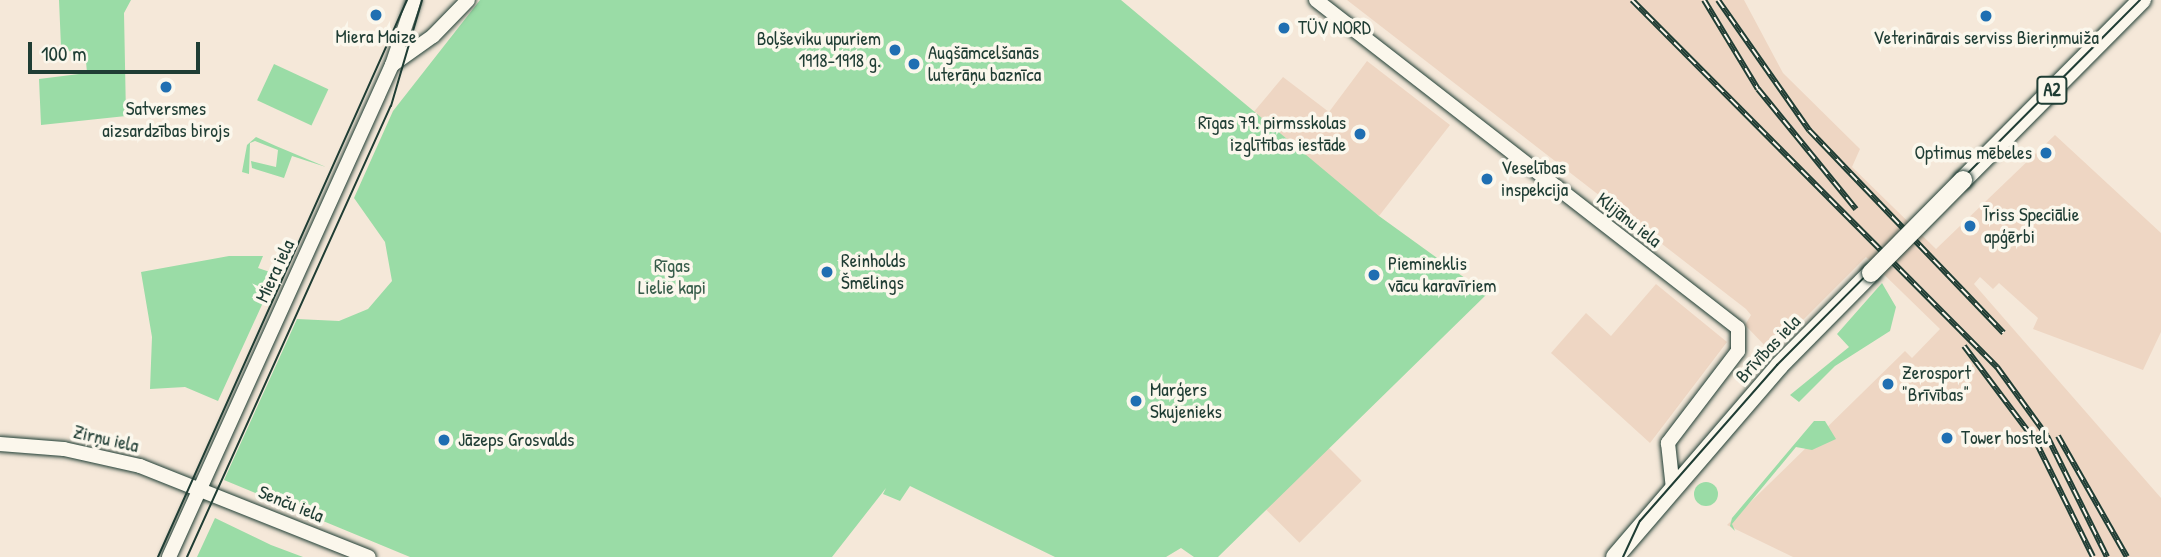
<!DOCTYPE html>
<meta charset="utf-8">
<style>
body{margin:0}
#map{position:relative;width:2161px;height:557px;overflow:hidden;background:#f5e8d9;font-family:"Patrick Hand",sans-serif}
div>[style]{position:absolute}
.built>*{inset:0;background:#eed6c3;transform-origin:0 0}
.green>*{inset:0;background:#9adca6;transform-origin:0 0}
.round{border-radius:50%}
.roads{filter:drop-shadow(0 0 2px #1f3d34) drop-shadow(0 0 2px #1f3d34)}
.secondary>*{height:14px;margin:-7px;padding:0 7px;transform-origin:7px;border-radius:7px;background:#fbf7ec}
.highway>*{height:18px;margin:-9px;padding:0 9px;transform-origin:9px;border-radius:9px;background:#fbf7ec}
.tram>*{height:2px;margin:-1px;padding:0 1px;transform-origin:1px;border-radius:1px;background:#1f3d34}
.rail>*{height:6px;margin-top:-3px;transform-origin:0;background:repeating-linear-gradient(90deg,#fbf7ec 0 10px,#1f3d34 0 20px);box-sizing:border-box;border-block:2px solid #1f3d34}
.bridges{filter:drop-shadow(0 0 2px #1f3d34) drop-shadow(0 0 2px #1f3d34)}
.highway-bridge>*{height:18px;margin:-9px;padding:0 9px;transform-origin:9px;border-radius:9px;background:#fbf7ec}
.dots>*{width:19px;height:19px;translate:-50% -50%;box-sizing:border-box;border:4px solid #fbf7ec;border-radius:50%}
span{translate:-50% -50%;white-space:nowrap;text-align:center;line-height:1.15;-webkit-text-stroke:7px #fbf7ec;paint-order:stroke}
.shield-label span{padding:2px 5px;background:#fbf7ec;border:2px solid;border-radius:5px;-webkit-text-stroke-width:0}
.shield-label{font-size:18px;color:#1f3d34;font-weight:700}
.poi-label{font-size:19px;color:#1f3d34}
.left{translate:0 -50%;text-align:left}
.right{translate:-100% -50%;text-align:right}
.street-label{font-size:19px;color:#1f3d34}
.park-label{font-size:19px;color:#385d4b}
.scale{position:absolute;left:28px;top:42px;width:172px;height:32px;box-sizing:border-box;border:4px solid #1f3d34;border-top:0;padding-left:9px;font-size:21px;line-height:24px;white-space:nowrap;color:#1f3d34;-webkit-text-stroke:5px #fbf7ec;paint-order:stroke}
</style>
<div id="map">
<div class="built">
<i style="clip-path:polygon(1347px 0,1744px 0,1783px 73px,1860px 149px,1852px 167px,1936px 249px,2055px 135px,2161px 233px,2161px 332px,2143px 370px,2033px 329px,2038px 318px,1999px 283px,1993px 289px,1980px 277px,1974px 284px,2161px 498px,2161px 557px,1793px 557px,1727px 525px,1905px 351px,1912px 358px,1940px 329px,1866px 257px,1771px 352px,1745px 325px,1751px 315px,1746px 309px)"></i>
<i style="clip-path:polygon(1367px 61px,1450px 125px,1379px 216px,1252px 114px,1283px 77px,1329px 112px)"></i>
<i style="clip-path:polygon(1656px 284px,1727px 342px,1650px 443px,1551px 353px,1586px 313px,1611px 336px)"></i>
<i style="left:1327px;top:446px;width:49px;height:88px;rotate:45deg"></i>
</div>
<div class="green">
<i style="clip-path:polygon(59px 0,131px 0,124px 13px,126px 116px,41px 125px,39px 79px,87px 73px,85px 50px,46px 53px,61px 47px)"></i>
<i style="clip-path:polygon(480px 0,1121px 0,1379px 216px,1487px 294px,1218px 557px,1194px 557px,1181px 548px,1166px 557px,1055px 557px,910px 486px,900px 501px,883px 494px,886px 488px,832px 557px,410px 557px,224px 480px,297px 319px,339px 321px,368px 309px,392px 281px,385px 242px,354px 198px,393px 111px)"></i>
<i style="left:274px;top:64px;width:60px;height:40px;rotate:25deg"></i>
<i style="clip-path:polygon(256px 137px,276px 146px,326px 167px,292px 156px,284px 178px,252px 168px,251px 161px,276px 167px,278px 150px,255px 141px,250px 143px,249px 174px,242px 172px,247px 145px)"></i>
<i style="clip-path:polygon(229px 256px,263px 256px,258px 268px,276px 274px,218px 401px,185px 387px,150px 389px,152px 337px,141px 272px)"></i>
<i style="clip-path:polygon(1882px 283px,1896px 307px,1890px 331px,1835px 366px,1799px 402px,1790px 395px,1849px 347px,1837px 334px)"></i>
<i style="clip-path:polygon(1814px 421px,1825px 421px,1836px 439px,1812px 450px,1796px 447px,1732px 524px,1735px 531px,1730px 526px,1732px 518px)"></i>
<i class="round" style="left:1694px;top:482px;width:24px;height:24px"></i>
<i style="clip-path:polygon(215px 518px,271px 545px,303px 557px,197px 557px)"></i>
</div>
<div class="roads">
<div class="secondary">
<i style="left:1316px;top:0;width:534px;rotate:37.86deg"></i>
<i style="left:1738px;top:328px;width:23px;rotate:90deg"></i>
<i style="left:1738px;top:351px;width:116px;rotate:127.3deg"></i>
<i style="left:1668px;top:443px;width:46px;rotate:83.8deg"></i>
<i style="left:392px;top:65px;width:50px;rotate:-35.3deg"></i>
<i style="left:433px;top:36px;width:50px;rotate:-45.8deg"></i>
<i style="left:0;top:444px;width:64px;rotate:4.5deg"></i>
<i style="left:64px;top:449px;width:78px;rotate:12.6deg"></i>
<i style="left:140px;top:466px;width:246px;rotate:21.7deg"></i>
<i style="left:169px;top:557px;width:540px;rotate:-65.62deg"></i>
<i style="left:392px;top:65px;width:69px;rotate:-71.3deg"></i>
</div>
<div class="highway">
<i style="left:1963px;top:180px;width:254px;rotate:-45.2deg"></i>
<i style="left:1615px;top:557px;width:252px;rotate:-49.3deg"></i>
<i style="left:1779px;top:366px;width:131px;rotate:-45.3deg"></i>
</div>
</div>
<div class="tram">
<i style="left:158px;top:557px;width:610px;rotate:-65.91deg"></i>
<i style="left:187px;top:557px;width:495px;rotate:-65.7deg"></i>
<i style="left:391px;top:106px;width:110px;rotate:-73.7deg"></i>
<i style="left:1623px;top:557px;width:40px;rotate:-65deg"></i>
<i style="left:1640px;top:521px;width:208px;rotate:-48.7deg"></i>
<i style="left:1777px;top:365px;width:515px;rotate:-45.16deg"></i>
</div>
<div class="rail">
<i style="left:1632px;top:0;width:518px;rotate:45.16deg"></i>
<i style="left:1997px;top:367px;width:85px;rotate:54.1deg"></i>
<i style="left:2047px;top:436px;width:135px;rotate:63.6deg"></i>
<i style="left:1704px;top:0;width:104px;rotate:58.8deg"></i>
<i style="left:1758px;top:89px;width:155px;rotate:50.8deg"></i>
<i style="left:1718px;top:0;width:159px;rotate:55deg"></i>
<i style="left:1809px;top:130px;width:281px;rotate:46.2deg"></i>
<i style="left:1964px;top:346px;width:120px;rotate:53.1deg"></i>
<i style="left:2036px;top:442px;width:128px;rotate:63.6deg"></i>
<i style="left:2058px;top:436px;width:139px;rotate:60.3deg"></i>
</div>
<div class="bridges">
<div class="highway-bridge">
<i style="left:1871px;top:273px;width:131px;rotate:-45.3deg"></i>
</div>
</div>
<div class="dots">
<i style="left:376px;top:15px;background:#1f6fb2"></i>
<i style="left:1986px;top:16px;background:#1f6fb2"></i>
<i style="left:1284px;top:28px;background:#1f6fb2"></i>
<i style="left:895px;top:50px;background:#1f6fb2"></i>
<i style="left:914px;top:64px;background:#1f6fb2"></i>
<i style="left:166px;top:87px;background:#1f6fb2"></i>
<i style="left:1360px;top:134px;background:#1f6fb2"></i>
<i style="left:2046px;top:153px;background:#1f6fb2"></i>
<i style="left:1487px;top:179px;background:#1f6fb2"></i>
<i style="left:1970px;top:226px;background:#1f6fb2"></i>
<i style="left:827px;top:272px;background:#1f6fb2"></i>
<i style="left:1374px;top:275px;background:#1f6fb2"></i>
<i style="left:1888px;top:384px;background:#1f6fb2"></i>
<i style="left:1136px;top:401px;background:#1f6fb2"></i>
<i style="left:1947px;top:438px;background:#1f6fb2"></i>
<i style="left:444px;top:440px;background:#1f6fb2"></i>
</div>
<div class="shield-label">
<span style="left:2052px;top:90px">A2</span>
</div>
<div class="poi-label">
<span class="left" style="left:1298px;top:28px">TÜV NORD</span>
<span style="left:376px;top:37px">Miera Maize</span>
<span style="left:1986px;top:38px">Veterinārais serviss Bieriņmuiža</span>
<span class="right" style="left:881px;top:50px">Boļševiku upuriem<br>1918-1918 g.</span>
<span class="left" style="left:928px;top:64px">Augšāmcelšanās<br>luterāņu baznīca</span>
<span style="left:166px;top:120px">Satversmes<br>aizsardzības birojs</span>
<span class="right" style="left:1346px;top:134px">Rīgas 79. pirmsskolas<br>izglītības iestāde</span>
<span class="right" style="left:2032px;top:153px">Optimus mēbeles</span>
<span class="left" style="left:1501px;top:179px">Veselības<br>inspekcija</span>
<span class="left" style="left:1984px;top:226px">Īriss Speciālie<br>apģērbi</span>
<span class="left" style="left:841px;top:272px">Reinholds<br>Šmēlings</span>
<span class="left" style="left:1388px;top:275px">Piemineklis<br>vācu karavīriem</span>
<span class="left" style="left:1902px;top:384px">Zerosport<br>"Brīvības"</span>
<span class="left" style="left:1150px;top:401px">Marģers<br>Skujenieks</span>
<span class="left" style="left:1961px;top:438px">Tower hostel</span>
<span class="left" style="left:458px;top:440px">Jāzeps Grosvalds</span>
</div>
<div class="street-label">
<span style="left:1629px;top:220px;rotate:38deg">Klijānu iela</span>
<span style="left:275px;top:271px;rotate:-65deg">Miera iela</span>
<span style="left:1768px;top:349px;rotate:-47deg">Brīvības iela</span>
<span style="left:106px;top:439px;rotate:13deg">Zirņu iela</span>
<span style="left:291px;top:504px;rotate:22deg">Senču iela</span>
</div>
<div class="park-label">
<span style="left:672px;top:277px">Rīgas<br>Lielie kapi</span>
</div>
<div class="scale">100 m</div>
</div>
